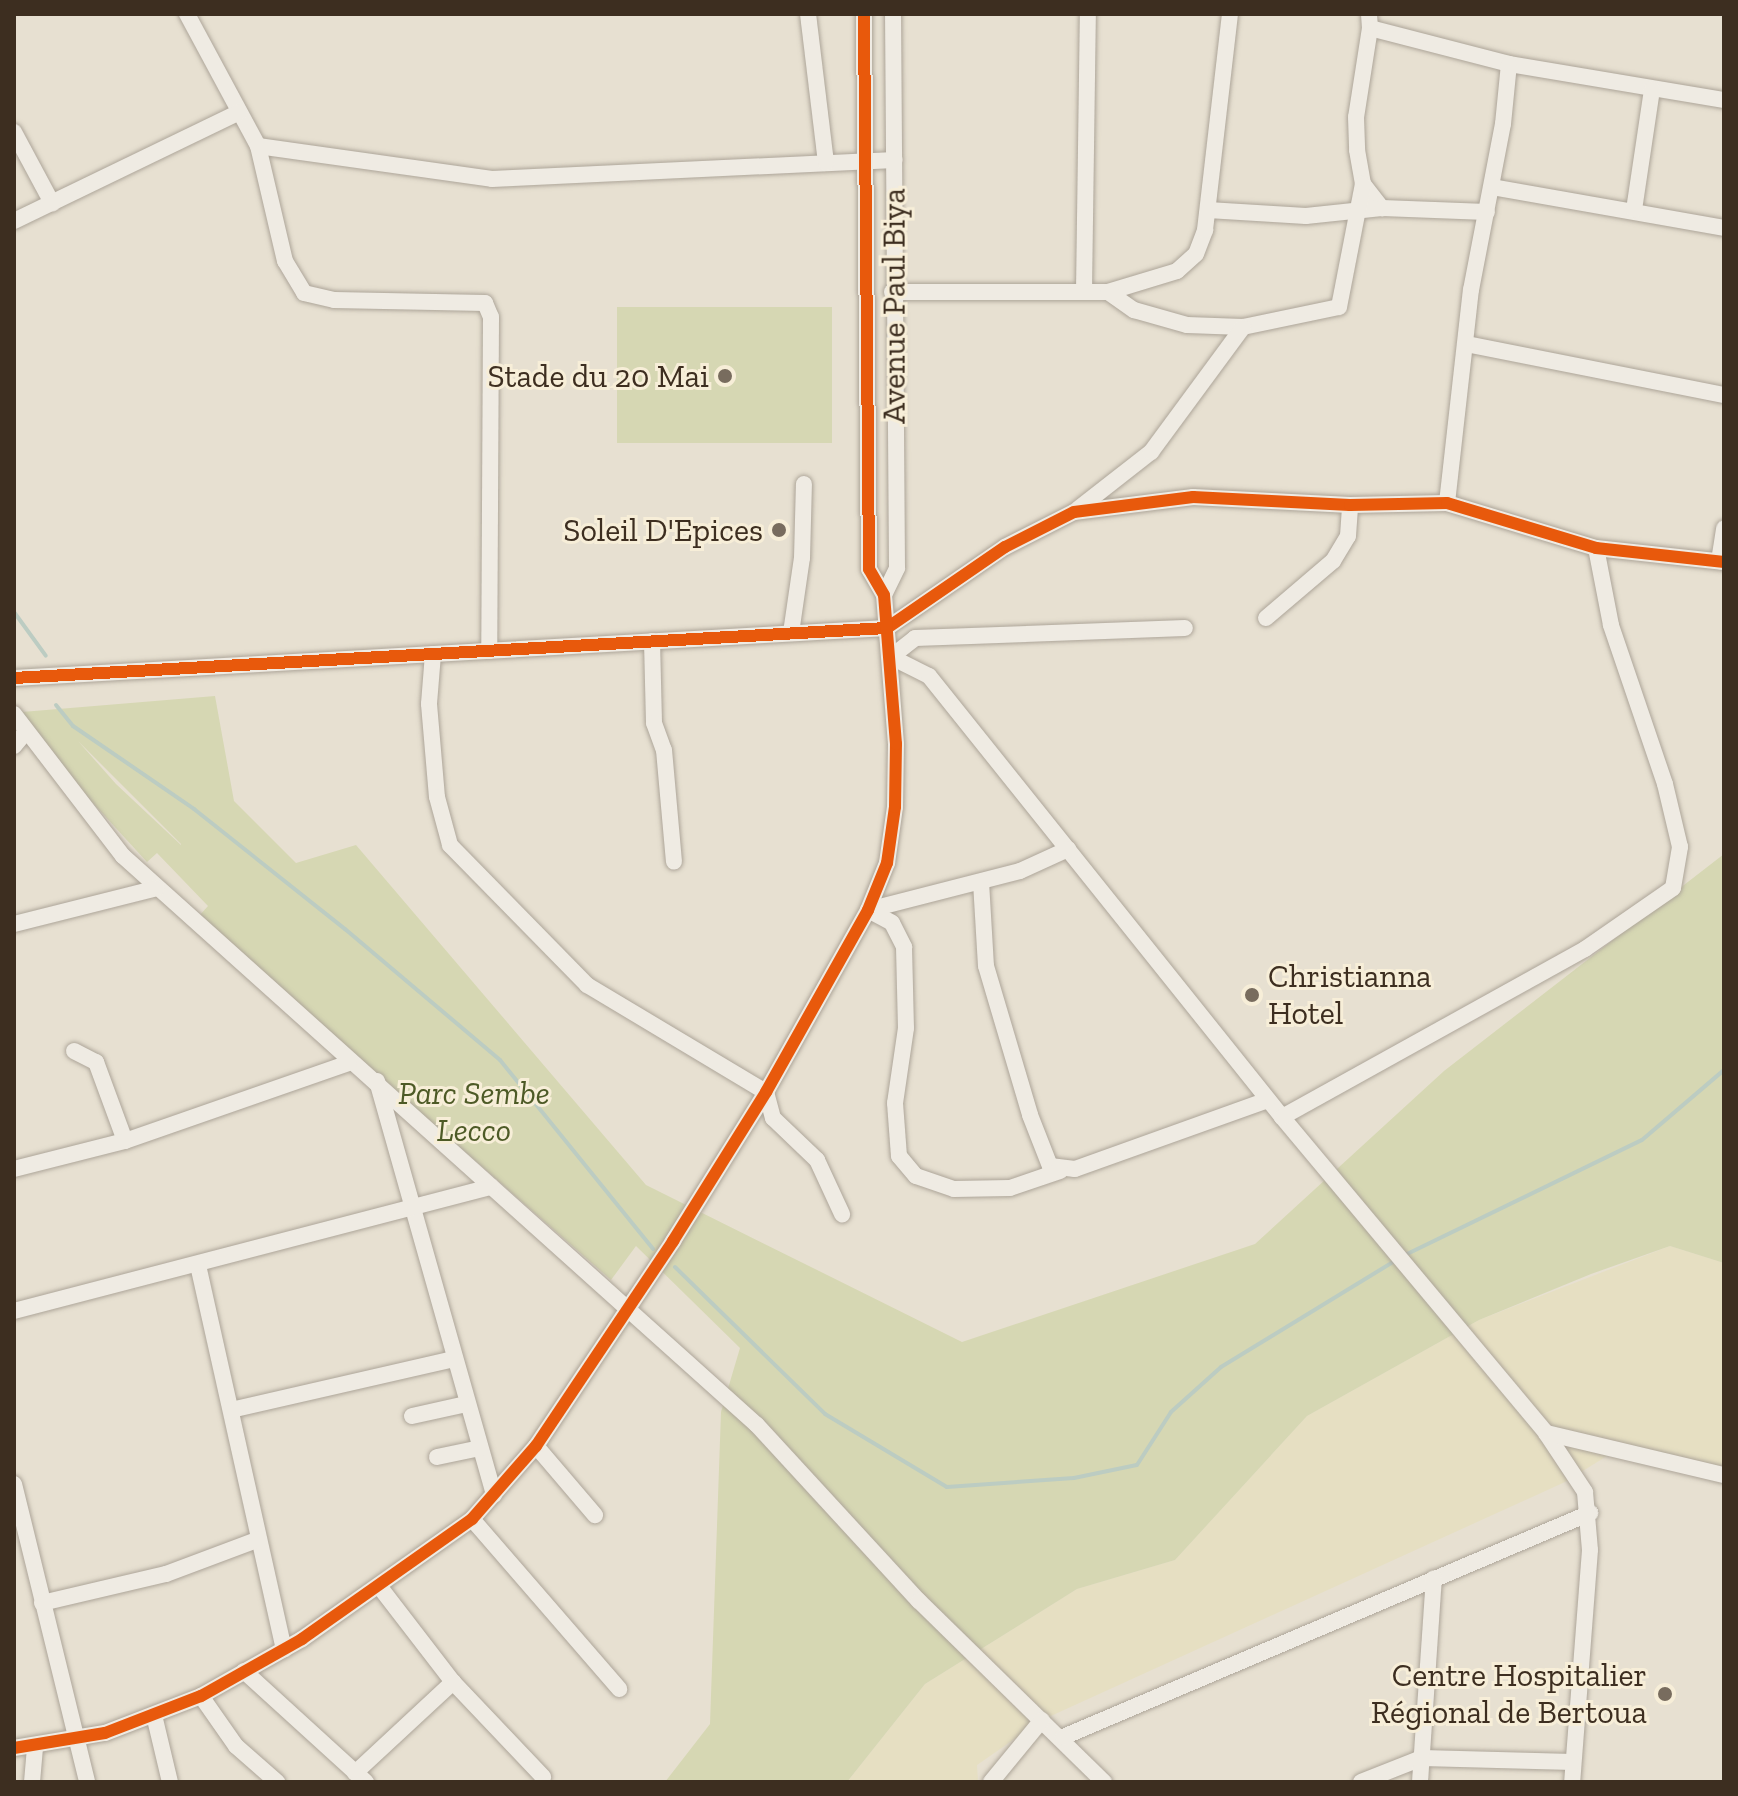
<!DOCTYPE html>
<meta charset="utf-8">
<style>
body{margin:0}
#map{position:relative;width:1738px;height:1796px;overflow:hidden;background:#e7e0d1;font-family:"Zilla Slab",serif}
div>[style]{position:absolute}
.farmland>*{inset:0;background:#e6dfc2}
.green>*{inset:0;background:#d6d7b3;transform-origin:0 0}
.stream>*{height:4px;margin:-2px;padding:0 2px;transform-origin:2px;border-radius:2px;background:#bcccc2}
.roads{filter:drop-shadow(0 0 2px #ada599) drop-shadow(0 0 2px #ada599)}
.minor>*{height:16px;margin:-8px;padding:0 8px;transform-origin:8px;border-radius:8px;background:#efebe3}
.cycleway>*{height:12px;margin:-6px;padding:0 6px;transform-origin:6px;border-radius:6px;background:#e8590c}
.dots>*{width:22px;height:22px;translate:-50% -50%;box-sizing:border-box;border:4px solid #f7eed8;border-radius:50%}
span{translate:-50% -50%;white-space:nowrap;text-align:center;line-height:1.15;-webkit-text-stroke:6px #f7eed8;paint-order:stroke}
.street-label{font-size:32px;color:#3d2e20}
.poi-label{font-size:32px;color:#3d2e20}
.right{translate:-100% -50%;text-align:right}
.left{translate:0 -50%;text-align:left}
.park-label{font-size:32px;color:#4d5a26;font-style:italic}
.frame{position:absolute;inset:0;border:16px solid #3d2e20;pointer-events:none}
</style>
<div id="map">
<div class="farmland">
<i style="clip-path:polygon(1670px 1246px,1724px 1263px,1724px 1481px,1615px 1451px,1565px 1482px,1042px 1720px,977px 1765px,978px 1782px,847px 1782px,925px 1684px,1077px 1589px,1175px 1560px,1307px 1416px,1479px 1320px)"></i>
</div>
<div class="green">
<i style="left:832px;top:307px;width:136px;height:215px;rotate:90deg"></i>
<i style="clip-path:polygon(evenodd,215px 696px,234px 801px,296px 863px,356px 845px,646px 1185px,962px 1342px,1255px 1244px,1444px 1071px,1724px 854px,1724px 1263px,1670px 1246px,1591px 1274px,1479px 1320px,1307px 1416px,1175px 1560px,1077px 1589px,925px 1684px,847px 1782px,665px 1782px,710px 1724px,721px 1412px,740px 1348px,636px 1246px,611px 1280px,381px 1078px,199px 916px,208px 906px,157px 853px,147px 862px,81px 790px,22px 712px,215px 696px,78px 741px,181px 844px,181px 845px,116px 784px,78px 741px)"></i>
</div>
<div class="stream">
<i style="left:14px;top:612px;width:54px;rotate:54deg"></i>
<i style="left:56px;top:705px;width:27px;rotate:51deg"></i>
<i style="left:73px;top:726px;width:147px;rotate:34.4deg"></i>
<i style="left:194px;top:809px;width:193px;rotate:38.5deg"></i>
<i style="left:345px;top:929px;width:203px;rotate:40.2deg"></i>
<i style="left:500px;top:1060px;width:243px;rotate:51deg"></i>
<i style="left:1405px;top:1255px;width:263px;rotate:-25.9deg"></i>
<i style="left:1642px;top:1140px;width:108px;rotate:-40.5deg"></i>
<i style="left:675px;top:1267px;width:210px;rotate:44.4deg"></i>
<i style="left:825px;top:1414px;width:142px;rotate:30.9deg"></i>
<i style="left:947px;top:1487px;width:127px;rotate:-4.1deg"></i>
<i style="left:1074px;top:1478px;width:64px;rotate:-11.7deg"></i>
<i style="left:1137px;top:1465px;width:63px;rotate:-57.3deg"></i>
<i style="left:1171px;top:1412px;width:67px;rotate:-42deg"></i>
<i style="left:1221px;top:1367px;width:207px;rotate:-31.4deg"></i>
</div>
<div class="roads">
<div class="minor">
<i style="left:187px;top:14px;width:150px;rotate:61.7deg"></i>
<i style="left:258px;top:146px;width:236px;rotate:8deg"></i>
<i style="left:492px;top:179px;width:403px;rotate:-2.7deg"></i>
<i style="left:808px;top:14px;width:150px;rotate:83.1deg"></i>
<i style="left:1369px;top:14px;width:14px;rotate:86deg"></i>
<i style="left:1370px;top:28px;width:144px;rotate:14.5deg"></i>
<i style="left:1509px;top:64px;width:218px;rotate:9.5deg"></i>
<i style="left:1370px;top:28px;width:90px;rotate:98.9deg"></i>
<i style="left:1356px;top:117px;width:33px;rotate:88deg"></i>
<i style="left:1357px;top:150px;width:35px;rotate:80deg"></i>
<i style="left:1363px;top:184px;width:31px;rotate:52deg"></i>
<i style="left:14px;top:132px;width:81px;rotate:61.8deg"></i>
<i style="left:258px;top:146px;width:118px;rotate:76.8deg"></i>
<i style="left:285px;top:261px;width:37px;rotate:59deg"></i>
<i style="left:304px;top:293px;width:31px;rotate:13deg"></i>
<i style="left:334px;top:300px;width:151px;rotate:1.1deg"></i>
<i style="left:485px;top:303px;width:15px;rotate:67deg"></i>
<i style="left:491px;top:317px;width:334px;rotate:90.3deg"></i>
<i style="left:1492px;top:187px;width:236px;rotate:10deg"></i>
<i style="left:1208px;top:210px;width:98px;rotate:3.5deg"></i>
<i style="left:1306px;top:216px;width:76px;rotate:-6deg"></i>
<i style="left:1382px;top:208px;width:105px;rotate:2.2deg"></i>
<i style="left:1634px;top:210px;width:122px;rotate:-81.5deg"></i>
<i style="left:14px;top:221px;width:250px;rotate:-25.8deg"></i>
<i style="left:1084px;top:291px;width:277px;rotate:-89.2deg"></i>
<i style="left:892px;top:292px;width:216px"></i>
<i style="left:1108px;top:292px;width:72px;rotate:-16.9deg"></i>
<i style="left:1177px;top:271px;width:25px;rotate:-42deg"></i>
<i style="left:1196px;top:254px;width:26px;rotate:-69deg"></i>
<i style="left:1205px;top:230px;width:217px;rotate:-83.4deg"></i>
<i style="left:1108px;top:292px;width:32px;rotate:35deg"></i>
<i style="left:1134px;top:310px;width:55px;rotate:15.8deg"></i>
<i style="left:1187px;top:325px;width:56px;rotate:2deg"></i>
<i style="left:1243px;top:327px;width:98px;rotate:-11.8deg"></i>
<i style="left:1339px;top:307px;width:125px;rotate:-79deg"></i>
<i style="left:1466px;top:344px;width:263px;rotate:11.2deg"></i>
<i style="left:1447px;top:503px;width:214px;rotate:-83.6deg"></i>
<i style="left:1471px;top:290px;width:169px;rotate:-79.1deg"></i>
<i style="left:1503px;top:124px;width:60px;rotate:-84.3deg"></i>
<i style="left:1078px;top:509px;width:93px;rotate:-38deg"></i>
<i style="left:1151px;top:452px;width:155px;rotate:-53.6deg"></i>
<i style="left:1719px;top:561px;width:33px;rotate:-81deg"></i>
<i style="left:884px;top:595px;width:30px;rotate:-64deg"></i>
<i style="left:897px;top:568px;width:554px;rotate:-90.41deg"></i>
<i style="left:1266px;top:618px;width:88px;rotate:-40.4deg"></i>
<i style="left:1333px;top:561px;width:29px;rotate:-59deg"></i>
<i style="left:1348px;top:536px;width:31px;rotate:-86deg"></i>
<i style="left:791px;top:633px;width:76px;rotate:-81.7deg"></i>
<i style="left:802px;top:558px;width:74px;rotate:-88.5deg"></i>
<i style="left:652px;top:641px;width:82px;rotate:88.6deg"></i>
<i style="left:654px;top:723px;width:29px;rotate:70deg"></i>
<i style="left:664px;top:750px;width:112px;rotate:84.9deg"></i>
<i style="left:433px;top:654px;width:50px;rotate:94.6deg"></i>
<i style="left:429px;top:704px;width:93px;rotate:85.1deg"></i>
<i style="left:437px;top:797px;width:50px;rotate:74.8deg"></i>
<i style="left:450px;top:845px;width:196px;rotate:45.6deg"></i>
<i style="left:587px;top:985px;width:209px;rotate:30.9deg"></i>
<i style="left:766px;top:1092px;width:27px;rotate:75deg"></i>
<i style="left:773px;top:1118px;width:61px;rotate:43.7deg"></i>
<i style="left:817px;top:1160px;width:60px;rotate:65.2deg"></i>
<i style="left:891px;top:657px;width:42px;rotate:26.6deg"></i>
<i style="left:929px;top:676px;width:565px;rotate:51.32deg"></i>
<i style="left:1282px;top:1117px;width:412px;rotate:50.1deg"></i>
<i style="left:1546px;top:1433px;width:71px;rotate:56.5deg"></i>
<i style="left:1585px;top:1492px;width:58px;rotate:85.1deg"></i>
<i style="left:1590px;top:1550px;width:233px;rotate:94.4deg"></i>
<i style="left:891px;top:657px;width:31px;rotate:-38deg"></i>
<i style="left:915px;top:638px;width:270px;rotate:-2.1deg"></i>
<i style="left:14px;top:678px;width:874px;rotate:-3.28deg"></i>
<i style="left:887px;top:628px;width:143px;rotate:-34.5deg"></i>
<i style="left:1005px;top:547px;width:77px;rotate:-26.9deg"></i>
<i style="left:1074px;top:512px;width:120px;rotate:-7.2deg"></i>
<i style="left:1193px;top:497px;width:157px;rotate:2.9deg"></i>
<i style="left:1350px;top:505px;width:97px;rotate:-1.2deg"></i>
<i style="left:1447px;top:503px;width:156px;rotate:16.8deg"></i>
<i style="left:1596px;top:548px;width:129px;rotate:6.2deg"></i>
<i style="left:14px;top:714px;width:179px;rotate:52.5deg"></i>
<i style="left:123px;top:856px;width:852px;rotate:41.91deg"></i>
<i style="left:757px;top:1425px;width:239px;rotate:47.4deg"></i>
<i style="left:919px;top:1601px;width:259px;rotate:44.4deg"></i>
<i style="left:14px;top:746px;width:17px;rotate:-50deg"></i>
<i style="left:981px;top:882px;width:84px;rotate:86.6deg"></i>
<i style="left:986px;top:966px;width:155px;rotate:73.5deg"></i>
<i style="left:1030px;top:1115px;width:55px;rotate:68.6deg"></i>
<i style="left:1050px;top:1166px;width:25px;rotate:7deg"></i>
<i style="left:1075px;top:1169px;width:205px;rotate:-19.7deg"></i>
<i style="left:868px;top:910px;width:27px;rotate:28deg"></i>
<i style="left:892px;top:923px;width:27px;rotate:63deg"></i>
<i style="left:904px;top:947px;width:81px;rotate:88.6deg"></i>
<i style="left:906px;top:1028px;width:76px;rotate:98.3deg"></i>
<i style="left:895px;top:1103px;width:53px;rotate:85.7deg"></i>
<i style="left:899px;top:1156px;width:26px;rotate:50deg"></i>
<i style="left:916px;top:1176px;width:40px;rotate:18.9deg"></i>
<i style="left:954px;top:1189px;width:56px;rotate:-1deg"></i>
<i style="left:1010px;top:1188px;width:53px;rotate:-18.8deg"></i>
<i style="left:868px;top:910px;width:157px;rotate:-14.4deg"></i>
<i style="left:1020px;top:871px;width:53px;rotate:-24.6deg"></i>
<i style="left:14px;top:924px;width:147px;rotate:-14.1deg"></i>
<i style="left:74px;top:1051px;width:25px;rotate:27deg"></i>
<i style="left:96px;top:1062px;width:84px;rotate:69.8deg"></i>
<i style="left:377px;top:1081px;width:430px;rotate:74.2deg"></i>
<i style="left:1282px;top:1117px;width:346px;rotate:-29deg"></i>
<i style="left:1585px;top:949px;width:107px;rotate:-34.7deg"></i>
<i style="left:1673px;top:888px;width:42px;rotate:-80.3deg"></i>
<i style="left:1680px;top:847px;width:65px;rotate:-103.4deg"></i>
<i style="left:1665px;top:784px;width:168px;rotate:-108.8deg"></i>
<i style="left:1611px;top:625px;width:78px;rotate:-101deg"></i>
<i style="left:14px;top:1169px;width:114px;rotate:-14.2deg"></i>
<i style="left:125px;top:1141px;width:237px;rotate:-19.2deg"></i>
<i style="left:198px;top:1265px;width:394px;rotate:77.4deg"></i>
<i style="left:14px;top:1311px;width:493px;rotate:-14.6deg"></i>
<i style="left:231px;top:1410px;width:228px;rotate:-12.9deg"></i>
<i style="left:412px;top:1416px;width:55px;rotate:-12.5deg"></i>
<i style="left:1546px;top:1433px;width:183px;rotate:13.3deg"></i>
<i style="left:536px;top:1446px;width:91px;rotate:49.5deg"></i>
<i style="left:437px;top:1457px;width:44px;rotate:-11.8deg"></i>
<i style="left:14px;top:1484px;width:307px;rotate:76.2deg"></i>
<i style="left:472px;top:1519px;width:225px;rotate:49.1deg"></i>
<i style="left:379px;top:1586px;width:121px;rotate:52.4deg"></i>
<i style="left:453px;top:1682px;width:131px;rotate:46.5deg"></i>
<i style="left:42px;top:1603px;width:127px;rotate:-13.2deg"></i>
<i style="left:166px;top:1574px;width:99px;rotate:-20.6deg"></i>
<i style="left:244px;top:1671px;width:165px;rotate:42.3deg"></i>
<i style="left:201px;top:1696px;width:61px;rotate:55deg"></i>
<i style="left:236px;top:1746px;width:55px;rotate:41.3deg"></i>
<i style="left:154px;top:1715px;width:69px;rotate:76.6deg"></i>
<i style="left:1063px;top:1737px;width:573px;rotate:-23.03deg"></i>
<i style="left:14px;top:1748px;width:92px;rotate:-9.4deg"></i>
<i style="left:105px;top:1733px;width:103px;rotate:-21.1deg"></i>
<i style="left:201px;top:1696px;width:116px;rotate:-29.4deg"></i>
<i style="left:302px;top:1639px;width:208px;rotate:-35.2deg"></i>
<i style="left:472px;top:1519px;width:97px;rotate:-48.8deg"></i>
<i style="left:536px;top:1446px;width:247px;rotate:-56.2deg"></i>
<i style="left:673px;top:1241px;width:176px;rotate:-58deg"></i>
<i style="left:766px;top:1092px;width:209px;rotate:-60.7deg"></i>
<i style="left:868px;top:910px;width:51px;rotate:-68deg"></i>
<i style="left:887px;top:863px;width:57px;rotate:-81.9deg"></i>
<i style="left:895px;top:807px;width:63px;rotate:-89.1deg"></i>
<i style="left:896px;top:744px;width:149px;rotate:-94.6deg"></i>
<i style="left:884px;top:595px;width:30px;rotate:-120deg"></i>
<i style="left:869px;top:569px;width:555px;rotate:-90.52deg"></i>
<i style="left:355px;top:1773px;width:134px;rotate:-42.9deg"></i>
<i style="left:32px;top:1782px;width:37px;rotate:-85deg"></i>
<i style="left:991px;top:1782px;width:80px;rotate:-50.6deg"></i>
<i style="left:1361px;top:1782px;width:66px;rotate:-21.5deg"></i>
<i style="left:1422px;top:1758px;width:151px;rotate:1.5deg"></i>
<i style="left:1420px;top:1782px;width:204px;rotate:-86.1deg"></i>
</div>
</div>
<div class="cycleway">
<i style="left:14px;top:678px;width:874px;rotate:-3.28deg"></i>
<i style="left:887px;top:628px;width:143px;rotate:-34.5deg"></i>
<i style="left:1005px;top:547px;width:77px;rotate:-26.9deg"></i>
<i style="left:1074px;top:512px;width:120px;rotate:-7.2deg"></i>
<i style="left:1193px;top:497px;width:157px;rotate:2.9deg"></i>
<i style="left:1350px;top:505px;width:97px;rotate:-1.2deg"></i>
<i style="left:1447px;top:503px;width:156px;rotate:16.8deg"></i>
<i style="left:1596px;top:548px;width:129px;rotate:6.2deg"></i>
<i style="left:14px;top:1748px;width:92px;rotate:-9.4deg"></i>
<i style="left:105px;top:1733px;width:103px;rotate:-21.1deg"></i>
<i style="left:201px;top:1696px;width:116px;rotate:-29.4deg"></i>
<i style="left:302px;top:1639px;width:208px;rotate:-35.2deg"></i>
<i style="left:472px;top:1519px;width:97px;rotate:-48.8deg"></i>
<i style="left:536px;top:1446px;width:247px;rotate:-56.2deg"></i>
<i style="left:673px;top:1241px;width:176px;rotate:-58deg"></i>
<i style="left:766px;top:1092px;width:209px;rotate:-60.7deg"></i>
<i style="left:868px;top:910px;width:51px;rotate:-68deg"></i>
<i style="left:887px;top:863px;width:57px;rotate:-81.9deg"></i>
<i style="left:895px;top:807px;width:63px;rotate:-89.1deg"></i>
<i style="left:896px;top:744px;width:149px;rotate:-94.6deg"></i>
<i style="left:884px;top:595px;width:30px;rotate:-120deg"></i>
<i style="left:869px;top:569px;width:555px;rotate:-90.52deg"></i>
</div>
<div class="dots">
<i style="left:725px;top:376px;background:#786c5e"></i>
<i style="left:779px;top:530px;background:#786c5e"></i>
<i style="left:1252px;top:995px;background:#786c5e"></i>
<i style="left:1665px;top:1694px;background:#786c5e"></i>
</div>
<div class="street-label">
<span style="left:894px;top:306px;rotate:-90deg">Avenue Paul Biya</span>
</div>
<div class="poi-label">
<span class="right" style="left:709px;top:376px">Stade du 20 Mai</span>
<span class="right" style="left:763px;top:530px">Soleil D'Epices</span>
<span class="left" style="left:1268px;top:995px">Christianna<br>Hotel</span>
<span class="right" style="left:1647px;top:1694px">Centre Hospitalier<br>Régional de Bertoua</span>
</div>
<div class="park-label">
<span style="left:474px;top:1112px">Parc Sembe<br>Lecco</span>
</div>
<div class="frame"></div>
</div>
